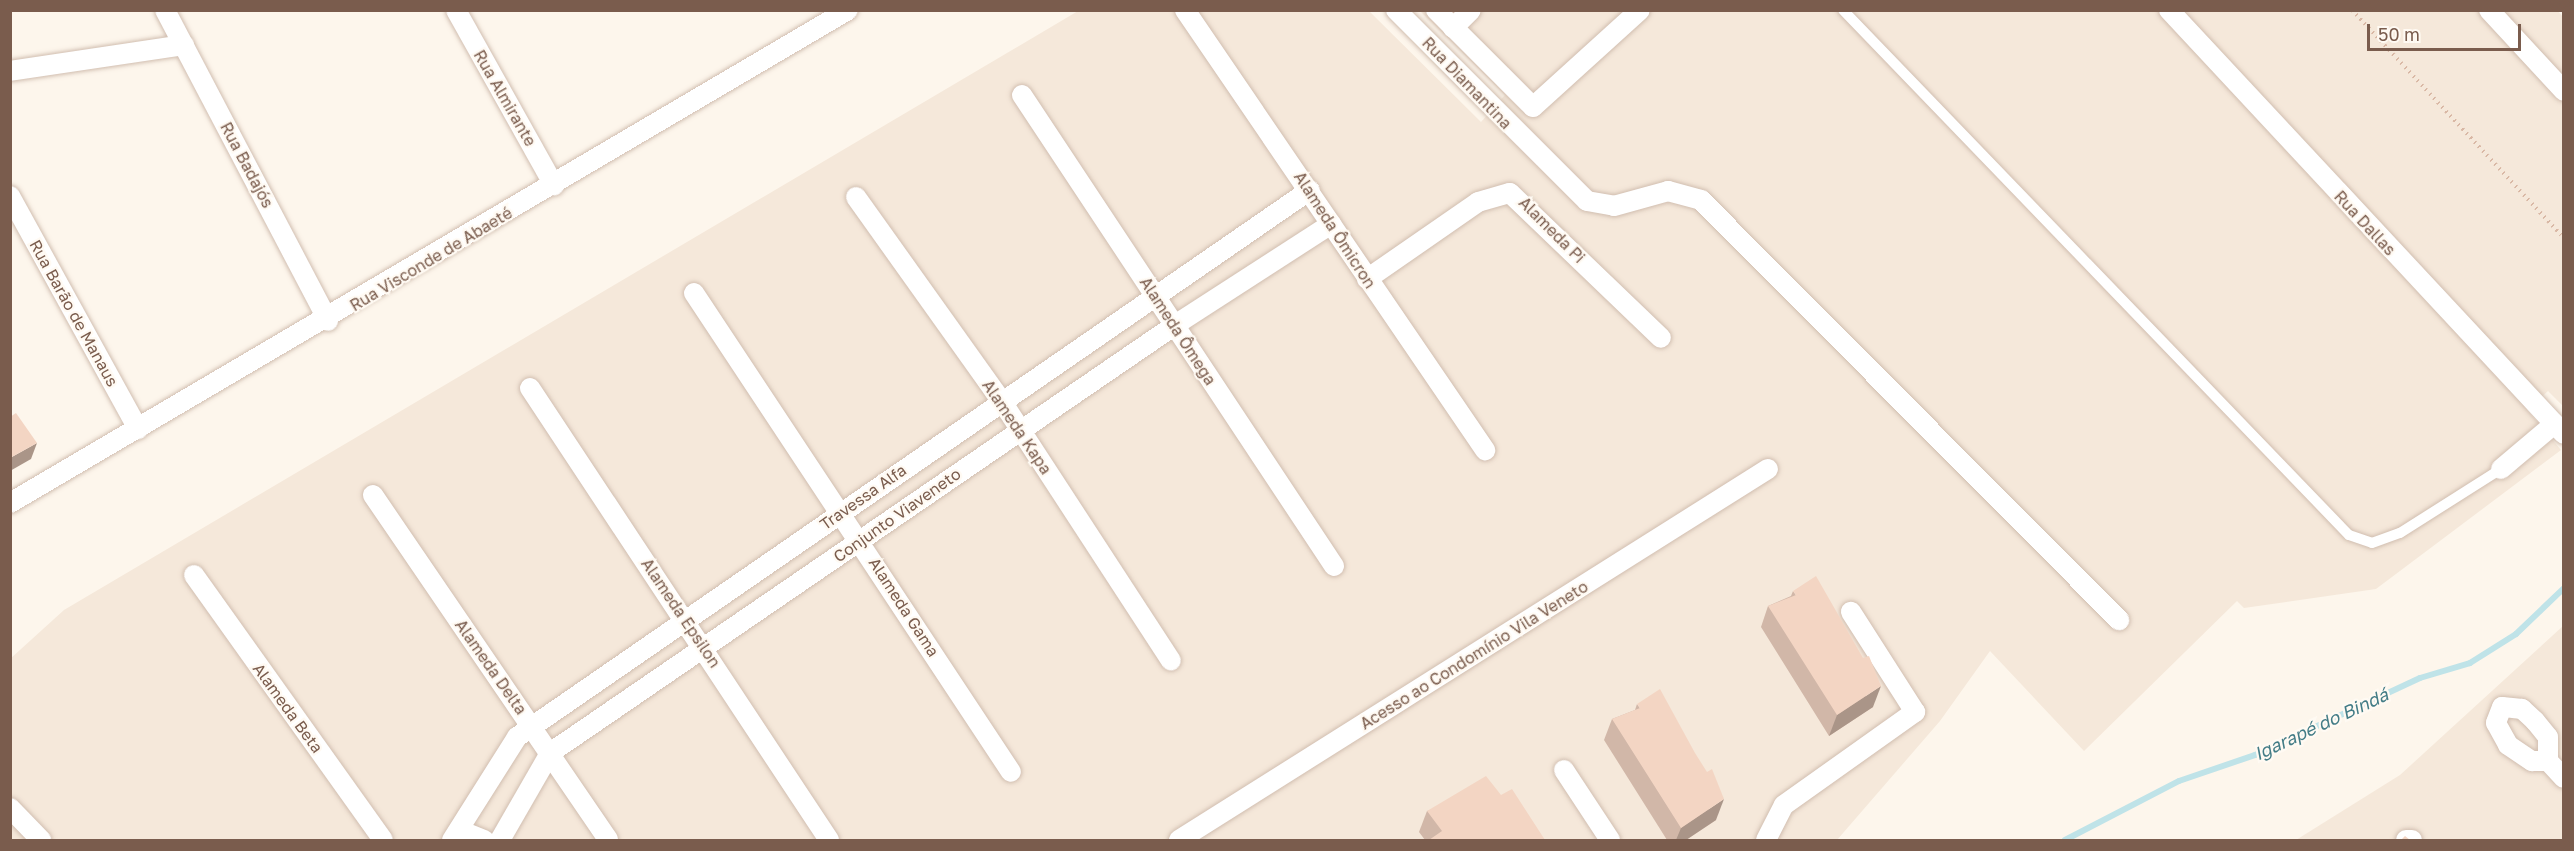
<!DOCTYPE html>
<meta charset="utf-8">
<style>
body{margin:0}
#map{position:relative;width:2574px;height:851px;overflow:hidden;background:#fdf6ec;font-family:"Golos Text",sans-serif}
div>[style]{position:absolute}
.residential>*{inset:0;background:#f5e8da}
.stream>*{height:6px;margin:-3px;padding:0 3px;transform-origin:3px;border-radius:3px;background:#bfe3e8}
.path>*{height:4px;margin-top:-2px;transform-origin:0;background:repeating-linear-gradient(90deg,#d9b8a5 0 1.5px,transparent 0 6px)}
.roads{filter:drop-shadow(0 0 2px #d1beb0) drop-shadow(0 0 2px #d1beb0)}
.service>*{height:10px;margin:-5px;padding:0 5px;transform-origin:5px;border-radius:5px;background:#fff}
.minor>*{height:20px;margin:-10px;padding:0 10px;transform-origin:10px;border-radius:10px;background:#fff}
.wall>*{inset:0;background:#d1b7a8}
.shaded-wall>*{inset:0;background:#aa9588}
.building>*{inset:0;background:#f3d5c3}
span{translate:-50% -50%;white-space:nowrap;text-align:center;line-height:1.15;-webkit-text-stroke:4.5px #fffaf3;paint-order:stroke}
.street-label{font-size:16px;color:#7a5c4d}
.water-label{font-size:18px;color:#437c86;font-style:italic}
.frame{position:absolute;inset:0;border:12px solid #7a5c4d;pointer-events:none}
.scale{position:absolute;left:2367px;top:24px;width:154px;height:27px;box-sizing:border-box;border:3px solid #7a5c4d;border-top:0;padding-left:8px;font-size:18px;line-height:21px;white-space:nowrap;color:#7a5c4d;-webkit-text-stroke:4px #fffaf3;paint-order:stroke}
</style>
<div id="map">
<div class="residential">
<i style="clip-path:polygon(2557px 10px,2563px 17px,2563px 406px,2548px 391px,2527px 410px,2561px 450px,2376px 589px,2244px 608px,2237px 601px,2084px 751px,1990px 651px,1940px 721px,1837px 840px,11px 840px,10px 659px,64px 610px,1078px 11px,1369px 11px,1481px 122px,1505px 95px,1420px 11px)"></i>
<i style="clip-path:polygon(2563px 626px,2563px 840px,2296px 840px,2400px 775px)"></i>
</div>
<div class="stream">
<i style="left:2065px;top:840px;width:128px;rotate:-27.4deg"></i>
<i style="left:2179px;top:781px;width:80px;rotate:-18.9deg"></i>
<i style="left:2255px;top:755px;width:182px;rotate:-25deg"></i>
<i style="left:2420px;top:678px;width:52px;rotate:-16.7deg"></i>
<i style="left:2470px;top:663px;width:54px;rotate:-32.2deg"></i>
<i style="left:2516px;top:634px;width:66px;rotate:-43.8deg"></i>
</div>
<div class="path">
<i style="left:2352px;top:10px;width:307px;rotate:47.1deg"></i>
</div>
<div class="roads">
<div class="service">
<i style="left:1843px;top:10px;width:729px;rotate:46.06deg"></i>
<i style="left:2349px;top:535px;width:24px;rotate:19deg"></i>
<i style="left:2372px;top:543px;width:30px;rotate:-20deg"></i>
<i style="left:2400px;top:533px;width:120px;rotate:-32.4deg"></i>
</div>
<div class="minor">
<i style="left:165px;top:10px;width:351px;rotate:62.3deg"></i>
<i style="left:456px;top:10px;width:201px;rotate:60.8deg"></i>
<i style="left:1185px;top:10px;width:533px;rotate:55.71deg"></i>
<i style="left:1396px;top:10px;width:270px;rotate:45deg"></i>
<i style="left:1587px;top:201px;width:27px;rotate:10deg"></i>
<i style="left:1614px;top:206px;width:56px;rotate:-15.5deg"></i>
<i style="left:1668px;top:191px;width:34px;rotate:15deg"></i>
<i style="left:1701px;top:200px;width:593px;rotate:45.14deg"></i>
<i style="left:1436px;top:10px;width:137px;rotate:45deg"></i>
<i style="left:1533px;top:107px;width:144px;rotate:-42.2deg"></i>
<i style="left:2169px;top:10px;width:579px;rotate:47.03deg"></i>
<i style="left:2489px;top:10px;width:110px;rotate:47.2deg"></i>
<i style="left:1453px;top:28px;width:25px;rotate:-45deg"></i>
<i style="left:10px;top:71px;width:176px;rotate:-8.5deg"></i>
<i style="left:1022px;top:95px;width:565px;rotate:56.48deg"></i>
<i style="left:10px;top:196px;width:266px;rotate:61.2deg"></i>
<i style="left:856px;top:197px;width:249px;rotate:54.5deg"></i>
<i style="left:1001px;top:400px;width:311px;rotate:56.9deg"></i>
<i style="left:1367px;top:279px;width:135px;rotate:-34.7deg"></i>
<i style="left:1478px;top:202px;width:33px;rotate:-16deg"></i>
<i style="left:1510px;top:193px;width:209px;rotate:43.8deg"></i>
<i style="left:694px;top:293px;width:574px;rotate:56.5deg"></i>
<i style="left:530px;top:388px;width:542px;rotate:56.52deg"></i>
<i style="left:2501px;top:469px;width:70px;rotate:-40.3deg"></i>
<i style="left:373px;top:495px;width:417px;rotate:55.7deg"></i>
<i style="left:10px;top:503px;width:972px;rotate:-30.47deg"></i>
<i style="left:194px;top:575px;width:325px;rotate:54.5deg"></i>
<i style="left:2548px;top:761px;width:24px;rotate:-90deg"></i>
<i style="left:2548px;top:737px;width:21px;rotate:-129deg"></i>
<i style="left:2535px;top:721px;width:18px;rotate:-137deg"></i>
<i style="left:2522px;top:709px;width:20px;rotate:-174deg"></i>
<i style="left:2502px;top:707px;width:17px;rotate:111deg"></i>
<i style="left:2496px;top:723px;width:25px;rotate:61deg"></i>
<i style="left:2508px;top:745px;width:29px;rotate:34deg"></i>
<i style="left:2532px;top:761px;width:16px"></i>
<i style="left:2548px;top:761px;width:23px;rotate:47deg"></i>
<i style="left:1564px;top:770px;width:84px;rotate:56.7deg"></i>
<i style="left:10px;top:808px;width:45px;rotate:45.9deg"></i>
<i style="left:459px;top:830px;width:27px;rotate:22deg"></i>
<i style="left:452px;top:840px;width:122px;rotate:-57.7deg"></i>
<i style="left:517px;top:737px;width:963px;rotate:-34.6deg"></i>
<i style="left:500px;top:840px;width:100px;rotate:-60.1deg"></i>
<i style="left:550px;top:753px;width:758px;rotate:-34.4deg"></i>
<i style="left:1175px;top:325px;width:186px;rotate:-32.9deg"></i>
<i style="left:1179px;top:840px;width:696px;rotate:-32.21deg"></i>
<i style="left:1766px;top:840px;width:39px;rotate:-63deg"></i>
<i style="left:1784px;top:805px;width:161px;rotate:-35.4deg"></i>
<i style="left:1915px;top:712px;width:119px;rotate:-122.6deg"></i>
<i style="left:2406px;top:840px;width:6px"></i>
</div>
</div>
<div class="wall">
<i style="clip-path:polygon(1793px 591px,1873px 707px,1829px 736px,1761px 627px,1768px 606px,1791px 596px)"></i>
<i style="clip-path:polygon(1637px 704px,1716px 820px,1686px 840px,1667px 840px,1604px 740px,1612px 719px,1635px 710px)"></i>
<i style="clip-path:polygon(1501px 795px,1545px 840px,1425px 840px,1419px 832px,1427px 811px)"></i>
</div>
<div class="shaded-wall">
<i style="clip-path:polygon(37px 443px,31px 459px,10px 471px,10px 458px)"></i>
<i style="clip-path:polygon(1881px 686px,1873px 707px,1829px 736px,1837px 715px)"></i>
<i style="clip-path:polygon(1724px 799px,1716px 820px,1686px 840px,1676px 840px,1681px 828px)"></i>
</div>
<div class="building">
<i style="clip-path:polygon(16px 413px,37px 443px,10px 458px,10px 417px)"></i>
<i style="clip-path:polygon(1816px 576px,1863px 658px,1869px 656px,1881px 686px,1837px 715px,1768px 606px,1796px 595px,1793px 591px)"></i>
<i style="clip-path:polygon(1660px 689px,1695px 753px,1707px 772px,1712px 769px,1724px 799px,1681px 828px,1612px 719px,1640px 708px,1637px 704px)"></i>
<i style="clip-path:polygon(1486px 776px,1501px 795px,1512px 789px,1545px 840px,1429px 840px,1442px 831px,1427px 811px)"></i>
<i style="clip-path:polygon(2405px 836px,2410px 840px,2401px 840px)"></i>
</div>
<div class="street-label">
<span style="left:1467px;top:83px;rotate:46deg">Rua Diamantina</span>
<span style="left:505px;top:98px;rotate:60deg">Rua Almirante</span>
<span style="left:247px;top:165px;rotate:62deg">Rua Badajós</span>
<span style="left:2365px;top:223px;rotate:47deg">Rua Dallas</span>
<span style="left:1335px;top:230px;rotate:57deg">Alameda Ômicron</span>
<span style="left:1552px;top:230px;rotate:45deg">Alameda Pi</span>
<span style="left:431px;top:259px;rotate:-31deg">Rua Visconde de Abaeté</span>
<span style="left:74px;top:313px;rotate:61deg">Rua Barão de Manaus</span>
<span style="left:1178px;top:331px;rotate:57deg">Alameda Ômega</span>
<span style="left:1017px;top:427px;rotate:56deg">Alameda Kapa</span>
<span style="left:863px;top:497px;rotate:-35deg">Travessa Alfa</span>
<span style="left:897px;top:515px;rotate:-35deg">Conjunto Viaveneto</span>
<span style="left:904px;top:607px;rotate:57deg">Alameda Gama</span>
<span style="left:681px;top:613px;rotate:56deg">Alameda Epsilon</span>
<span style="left:1474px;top:655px;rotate:-32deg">Acesso ao Condomínio Vila Veneto</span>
<span style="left:491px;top:667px;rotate:55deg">Alameda Delta</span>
<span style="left:288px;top:708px;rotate:54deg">Alameda Beta</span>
</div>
<div class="water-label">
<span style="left:2321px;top:724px;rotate:-25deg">Igarapé do Bindá</span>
</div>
<div class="frame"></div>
<div class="scale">50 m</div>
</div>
